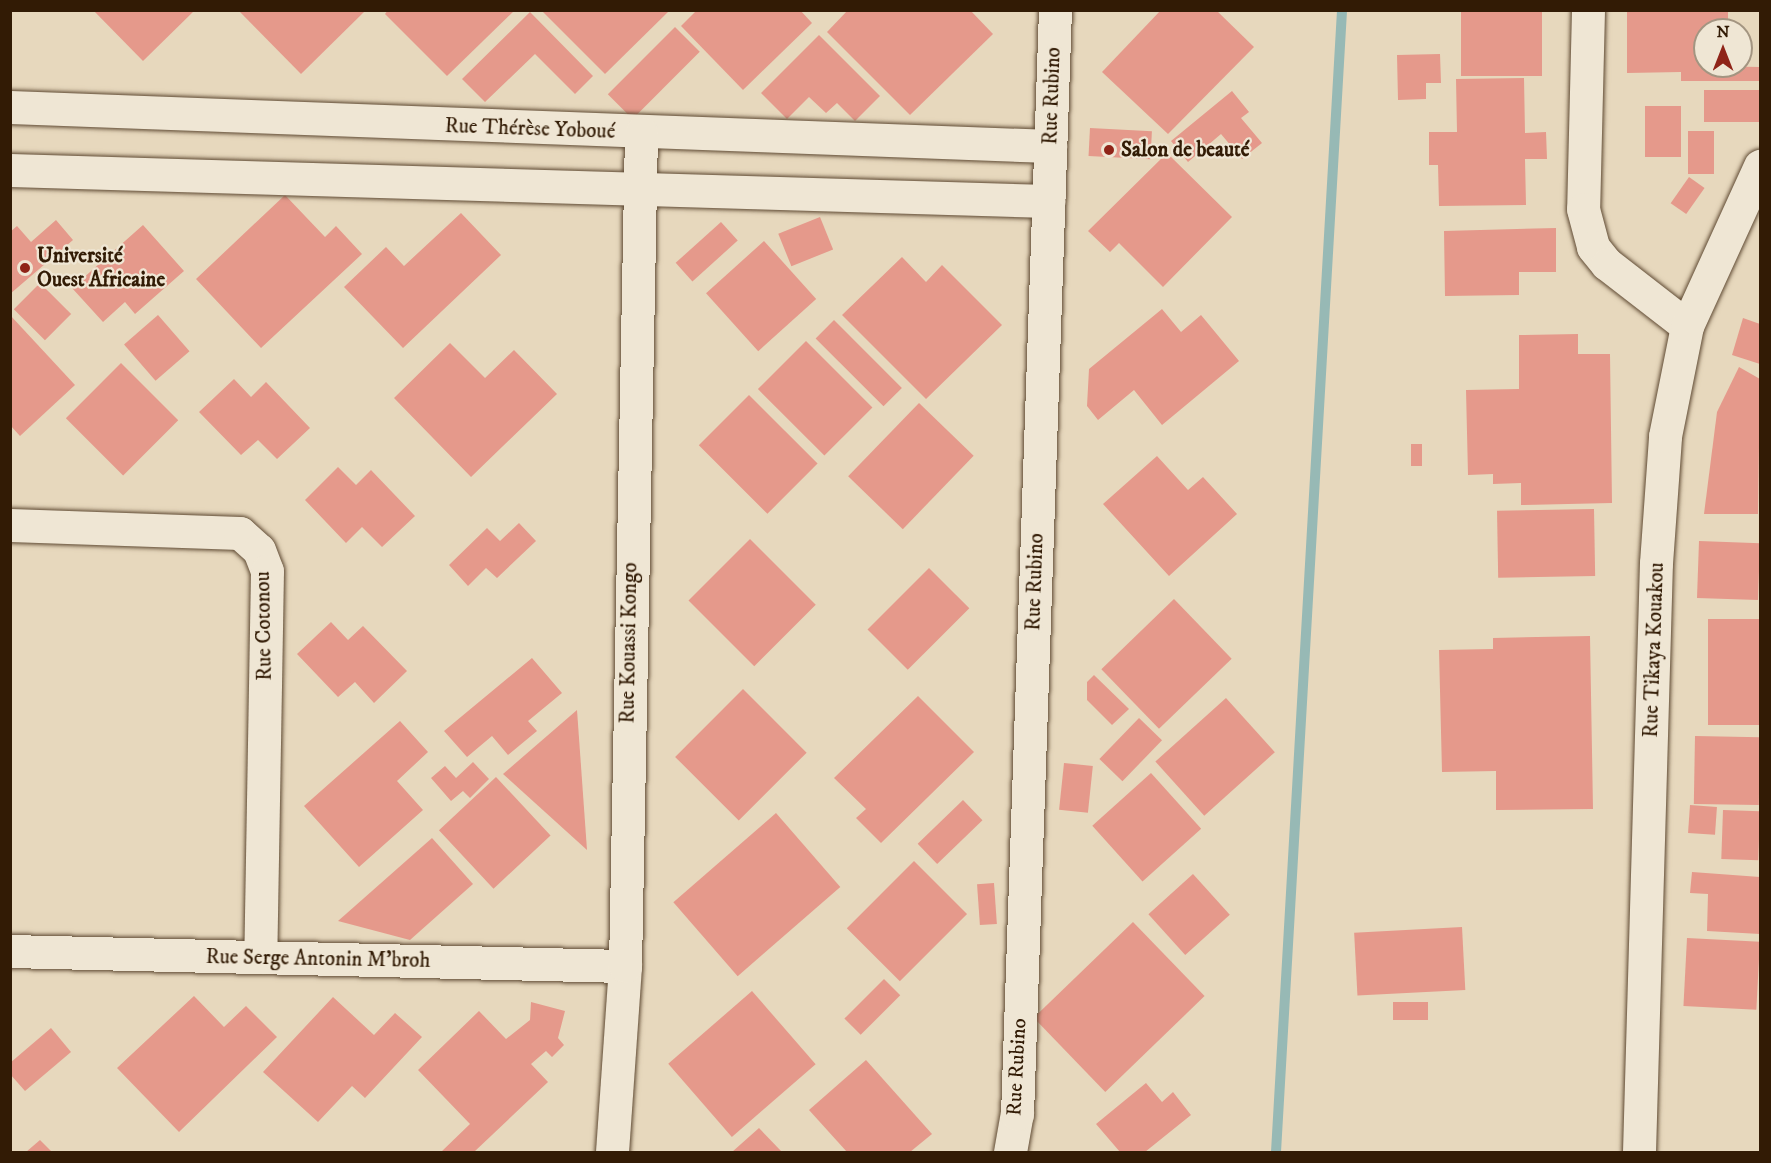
<!DOCTYPE html>
<meta charset="utf-8">
<style>
body{margin:0}
#map{position:relative;width:1771px;height:1163px;overflow:hidden;background:#e7d8bd;font-family:"IM FELL DW Pica",serif}
div>[style]{position:absolute}
.stream>*{height:10px;margin:-5px;padding:0 5px;transform-origin:5px;border-radius:5px;background:#97b9b5}
.building>*{inset:0;background:#e5998b;transform-origin:0 0}
.roads{filter:drop-shadow(0 0 2px #5f4a33) drop-shadow(0 0 2px #5f4a33)}
.street>*{height:33px;margin:-16.5px;padding:0 16.5px;transform-origin:16.5px;border-radius:16.5px;background:#efe6d4}
.dots>*{width:16px;height:16px;translate:-50% -50%;box-sizing:border-box;border:3px solid #efe6d4;border-radius:50%}
span{translate:-50% -50%;white-space:nowrap;text-align:center;line-height:1.15;-webkit-text-stroke:4.5px #efe6d4;paint-order:stroke}
.street-label{font-size:21px;color:#321b05}
.poi-label{font-size:21px;color:#321b05;font-weight:700}
.left{translate:0 -50%;text-align:left}
.frame{position:absolute;inset:0;border:12px solid #321b05;pointer-events:none}
.north{position:absolute;left:1693px;top:18px;width:60px;height:60px;box-sizing:border-box;background:#efe6d4;border:2px solid #a39581;border-radius:50%;rotate:0deg;font-size:16px;font-weight:700;line-height:24px;text-align:center;color:#321b05}
.north::after{content:'';display:block;margin:auto;width:21px;height:27px;background:#8f2418;clip-path:polygon(50% 0,100% 100%,50% 72%,0 100%)}
</style>
<div id="map">
<div class="stream">
<i style="left:1276px;top:1152px;width:1144px;rotate:-86.69deg"></i>
</div>
<div class="building">
<i style="clip-path:polygon(93px 10px,195px 10px,143px 61px)"></i>
<i style="clip-path:polygon(238px 10px,366px 10px,301px 74px)"></i>
<i style="clip-path:polygon(388px 10px,515px 10px,447px 76px,385px 14px)"></i>
<i style="clip-path:polygon(541px 10px,670px 10px,605px 74px)"></i>
<i style="clip-path:polygon(697px 10px,800px 10px,812px 23px,743px 90px,681px 26px)"></i>
<i style="clip-path:polygon(848px 10px,970px 10px,993px 34px,910px 115px,827px 32px)"></i>
<i style="clip-path:polygon(1161px 10px,1216px 10px,1254px 47px,1168px 134px,1102px 72px)"></i>
<i style="left:1461px;top:10px;width:81px;height:66px"></i>
<i style="clip-path:polygon(1627px 10px,1728px 10px,1728px 30px,1705px 30px,1705px 66px,1760px 67px,1760px 81px,1681px 81px,1681px 72px,1627px 73px)"></i>
<i style="clip-path:polygon(530px 12px,593px 76px,575px 94px,535px 54px,485px 102px,462px 79px)"></i>
<i style="left:675px;top:27px;width:35px;height:95px;rotate:45deg"></i>
<i style="clip-path:polygon(819px 35px,880px 96px,855px 121px,837px 103px,826px 113px,809px 97px,787px 119px,761px 93px)"></i>
<i style="clip-path:polygon(1440px 54px,1441px 83px,1426px 83px,1426px 99px,1398px 100px,1397px 55px)"></i>
<i style="clip-path:polygon(1524px 78px,1525px 133px,1546px 132px,1547px 159px,1525px 159px,1526px 205px,1439px 206px,1438px 165px,1429px 165px,1429px 132px,1457px 132px,1456px 79px)"></i>
<i style="left:1760px;top:90px;width:32px;height:56px;rotate:90deg"></i>
<i style="clip-path:polygon(1232px 91px,1249px 112px,1241px 118px,1262px 143px,1242px 159px,1221px 134px,1188px 162px,1171px 141px)"></i>
<i style="left:1645px;top:106px;width:36px;height:51px"></i>
<i style="left:1090px;top:128px;width:62px;height:28px;rotate:3deg"></i>
<i style="left:1688px;top:131px;width:26px;height:43px"></i>
<i style="clip-path:polygon(1167px 153px,1232px 217px,1163px 287px,1119px 243px,1110px 252px,1088px 231px)"></i>
<i style="left:1689px;top:177px;width:19px;height:32px;rotate:35deg"></i>
<i style="clip-path:polygon(285px 195px,325px 237px,336px 226px,362px 254px,261px 348px,196px 279px)"></i>
<i style="clip-path:polygon(461px 213px,501px 255px,403px 348px,344px 287px,386px 247px,404px 266px)"></i>
<i style="left:820px;top:217px;width:35px;height:45px;rotate:68deg"></i>
<i style="clip-path:polygon(56px 220px,73px 240px,10px 294px,10px 232px,17px 226px,31px 242px)"></i>
<i style="left:721px;top:222px;width:25px;height:61px;rotate:48deg"></i>
<i style="clip-path:polygon(143px 225px,184px 271px,135px 314px,125px 302px,103px 322px,72px 288px)"></i>
<i style="clip-path:polygon(1556px 228px,1556px 272px,1519px 272px,1519px 295px,1445px 296px,1444px 231px)"></i>
<i style="left:764px;top:241px;width:78px;height:78px;rotate:48deg"></i>
<i style="clip-path:polygon(902px 257px,926px 282px,942px 265px,1002px 325px,926px 399px,842px 315px)"></i>
<i style="left:40px;top:283px;width:44px;height:37px;rotate:45deg"></i>
<i style="clip-path:polygon(1162px 309px,1181px 332px,1201px 315px,1239px 361px,1162px 425px,1134px 390px,1098px 420px,1087px 406px,1089px 369px)"></i>
<i style="clip-path:polygon(10px 315px,75px 385px,20px 436px,10px 425px)"></i>
<i style="left:158px;top:315px;width:48px;height:45px;rotate:49deg"></i>
<i style="clip-path:polygon(1743px 318px,1760px 324px,1760px 364px,1732px 355px)"></i>
<i style="left:834px;top:320px;width:96px;height:26px;rotate:45deg"></i>
<i style="clip-path:polygon(1578px 334px,1578px 354px,1610px 354px,1612px 503px,1521px 505px,1521px 483px,1493px 484px,1493px 474px,1468px 475px,1466px 390px,1519px 389px,1519px 335px)"></i>
<i style="left:806px;top:341px;width:94px;height:68px;rotate:45deg"></i>
<i style="clip-path:polygon(450px 343px,485px 378px,514px 350px,557px 394px,471px 477px,394px 398px)"></i>
<i style="left:121px;top:363px;width:81px;height:78px;rotate:45deg"></i>
<i style="clip-path:polygon(1739px 367px,1760px 379px,1758px 514px,1704px 514px,1717px 412px)"></i>
<i style="clip-path:polygon(234px 379px,251px 397px,266px 382px,310px 428px,277px 459px,258px 440px,241px 455px,199px 412px)"></i>
<i style="left:749px;top:395px;width:97px;height:71px;rotate:45deg"></i>
<i style="left:919px;top:403px;width:76px;height:102px;rotate:44deg"></i>
<i style="left:1411px;top:444px;width:11px;height:22px"></i>
<i style="clip-path:polygon(1157px 456px,1188px 490px,1203px 477px,1237px 514px,1169px 576px,1103px 504px)"></i>
<i style="clip-path:polygon(338px 467px,356px 485px,371px 470px,415px 516px,382px 547px,362px 527px,346px 543px,305px 500px)"></i>
<i style="left:1594px;top:509px;width:67px;height:97px;rotate:89deg"></i>
<i style="clip-path:polygon(519px 523px,536px 541px,497px 578px,486px 568px,468px 586px,449px 565px,487px 528px,500px 541px)"></i>
<i style="left:750px;top:539px;width:93px;height:87px;rotate:45deg"></i>
<i style="left:1699px;top:541px;width:61px;height:57px;rotate:2deg"></i>
<i style="left:929px;top:568px;width:57px;height:87px;rotate:45deg"></i>
<i style="left:1174px;top:599px;width:83px;height:101px;rotate:46deg"></i>
<i style="left:1760px;top:619px;width:106px;height:52px;rotate:90deg"></i>
<i style="clip-path:polygon(331px 622px,348px 640px,363px 626px,407px 671px,374px 703px,355px 682px,338px 697px,297px 654px)"></i>
<i style="clip-path:polygon(1590px 636px,1593px 809px,1496px 810px,1496px 771px,1442px 772px,1439px 650px,1493px 649px,1493px 638px)"></i>
<i style="clip-path:polygon(532px 658px,562px 693px,528px 721px,537px 731px,508px 755px,492px 736px,467px 757px,444px 731px)"></i>
<i style="clip-path:polygon(1094px 675px,1129px 709px,1112px 725px,1087px 700px,1087px 682px)"></i>
<i style="left:743px;top:689px;width:90px;height:96px;rotate:45deg"></i>
<i style="clip-path:polygon(918px 696px,974px 752px,881px 843px,856px 818px,866px 809px,834px 778px)"></i>
<i style="left:1226px;top:698px;width:73px;height:95px;rotate:48deg"></i>
<i style="clip-path:polygon(577px 710px,587px 850px,503px 774px)"></i>
<i style="left:1139px;top:718px;width:32px;height:57px;rotate:44deg"></i>
<i style="clip-path:polygon(400px 721px,428px 752px,397px 781px,423px 810px,359px 867px,304px 806px)"></i>
<i style="left:1695px;top:736px;width:65px;height:68px;rotate:1deg"></i>
<i style="clip-path:polygon(473px 762px,489px 779px,470px 798px,463px 791px,451px 801px,431px 778px,445px 766px,456px 778px)"></i>
<i style="left:1064px;top:763px;width:29px;height:47px;rotate:6deg"></i>
<i style="left:1151px;top:773px;width:75px;height:79px;rotate:48deg"></i>
<i style="left:496px;top:777px;width:80px;height:78px;rotate:47deg"></i>
<i style="left:963px;top:800px;width:28px;height:63px;rotate:46deg"></i>
<i style="left:1690px;top:805px;width:27px;height:28px;rotate:4deg"></i>
<i style="left:1723px;top:810px;width:37px;height:49px;rotate:2deg"></i>
<i style="left:776px;top:813px;width:98px;height:136px;rotate:49deg"></i>
<i style="clip-path:polygon(432px 838px,473px 884px,410px 940px,338px 921px)"></i>
<i style="left:914px;top:861px;width:75px;height:95px;rotate:45deg"></i>
<i style="clip-path:polygon(1692px 872px,1760px 877px,1760px 934px,1707px 931px,1708px 894px,1690px 893px)"></i>
<i style="left:1193px;top:874px;width:55px;height:60px;rotate:48deg"></i>
<i style="left:994px;top:883px;width:41px;height:17px;rotate:86deg"></i>
<i style="left:1133px;top:922px;width:103px;height:138px;rotate:46deg"></i>
<i style="left:1462px;top:927px;width:63px;height:108px;rotate:87deg"></i>
<i style="left:1687px;top:938px;width:73px;height:68px;rotate:3deg"></i>
<i style="left:884px;top:979px;width:23px;height:56px;rotate:45deg"></i>
<i style="left:752px;top:991px;width:97px;height:111px;rotate:49deg"></i>
<i style="clip-path:polygon(194px 996px,224px 1027px,246px 1006px,277px 1037px,179px 1132px,117px 1068px)"></i>
<i style="clip-path:polygon(333px 997px,374px 1035px,395px 1013px,422px 1037px,365px 1098px,352px 1086px,318px 1122px,263px 1072px)"></i>
<i style="clip-path:polygon(531px 1002px,565px 1011px,558px 1038px,564px 1045px,552px 1057px,546px 1051px,531px 1064px,548px 1082px,474px 1152px,441px 1152px,470px 1124px,418px 1070px,479px 1011px,506px 1039px,530px 1020px)"></i>
<i style="left:1428px;top:1002px;width:18px;height:35px;rotate:90deg"></i>
<i style="clip-path:polygon(51px 1028px,71px 1052px,25px 1091px,10px 1074px,10px 1063px)"></i>
<i style="clip-path:polygon(866px 1060px,932px 1134px,910px 1152px,847px 1152px,809px 1110px)"></i>
<i style="clip-path:polygon(1146px 1083px,1162px 1102px,1173px 1092px,1191px 1115px,1145px 1152px,1120px 1152px,1096px 1124px)"></i>
<i style="clip-path:polygon(759px 1128px,782px 1152px,732px 1152px)"></i>
<i style="clip-path:polygon(40px 1140px,52px 1152px,26px 1152px)"></i>
</div>
<div class="roads">
<div class="street">
<i style="left:1588px;top:10px;width:199px;rotate:91.4deg"></i>
<i style="left:1583px;top:209px;width:39px;rotate:75deg"></i>
<i style="left:1593px;top:247px;width:22px;rotate:51deg"></i>
<i style="left:1607px;top:264px;width:101px;rotate:37.8deg"></i>
<i style="left:10px;top:107px;width:1041px;rotate:2.15deg"></i>
<i style="left:10px;top:170px;width:1039px;rotate:1.71deg"></i>
<i style="left:10px;top:525px;width:230px;rotate:2deg"></i>
<i style="left:240px;top:533px;width:25px;rotate:42deg"></i>
<i style="left:259px;top:550px;width:22px;rotate:69deg"></i>
<i style="left:267px;top:571px;width:386px;rotate:91deg"></i>
<i style="left:10px;top:951px;width:615px;rotate:1.4deg"></i>
<i style="left:612px;top:1152px;width:186px;rotate:-86deg"></i>
<i style="left:625px;top:966px;width:833px;rotate:-88.9deg"></i>
<i style="left:1010px;top:1152px;width:39px;rotate:-80deg"></i>
<i style="left:1017px;top:1114px;width:1105px;rotate:-88.03deg"></i>
<i style="left:1639px;top:1152px;width:589px;rotate:-88.35deg"></i>
<i style="left:1656px;top:563px;width:127px;rotate:-85.9deg"></i>
<i style="left:1665px;top:436px;width:112px;rotate:-78.7deg"></i>
<i style="left:1687px;top:326px;width:176px;rotate:-65.5deg"></i>
</div>
</div>
<div class="dots">
<i style="left:1109px;top:150px;background:#8f2418"></i>
<i style="left:25px;top:268px;background:#8f2418"></i>
</div>
<div class="street-label">
<span style="left:1052px;top:96px;rotate:-88deg">Rue Rubino</span>
<span style="left:530px;top:129px;rotate:2deg">Rue Thérèse Yoboué</span>
<span style="left:1035px;top:582px;rotate:-88deg">Rue Rubino</span>
<span style="left:264px;top:626px;rotate:-91deg">Rue Cotonou</span>
<span style="left:629px;top:643px;rotate:-89deg">Rue Kouassi Kongo</span>
<span style="left:1654px;top:650px;rotate:-88deg">Rue Tikaya Kouakou</span>
<span style="left:318px;top:959px;rotate:1deg">Rue Serge Antonin M'broh</span>
<span style="left:1017px;top:1067px;rotate:-87deg">Rue Rubino</span>
</div>
<div class="poi-label">
<span class="left" style="left:1121px;top:150px">Salon de beauté</span>
<span class="left" style="left:37px;top:268px">Université<br>Ouest Africaine</span>
</div>
<div class="frame"></div>
<div class="north">N</div>
</div>
